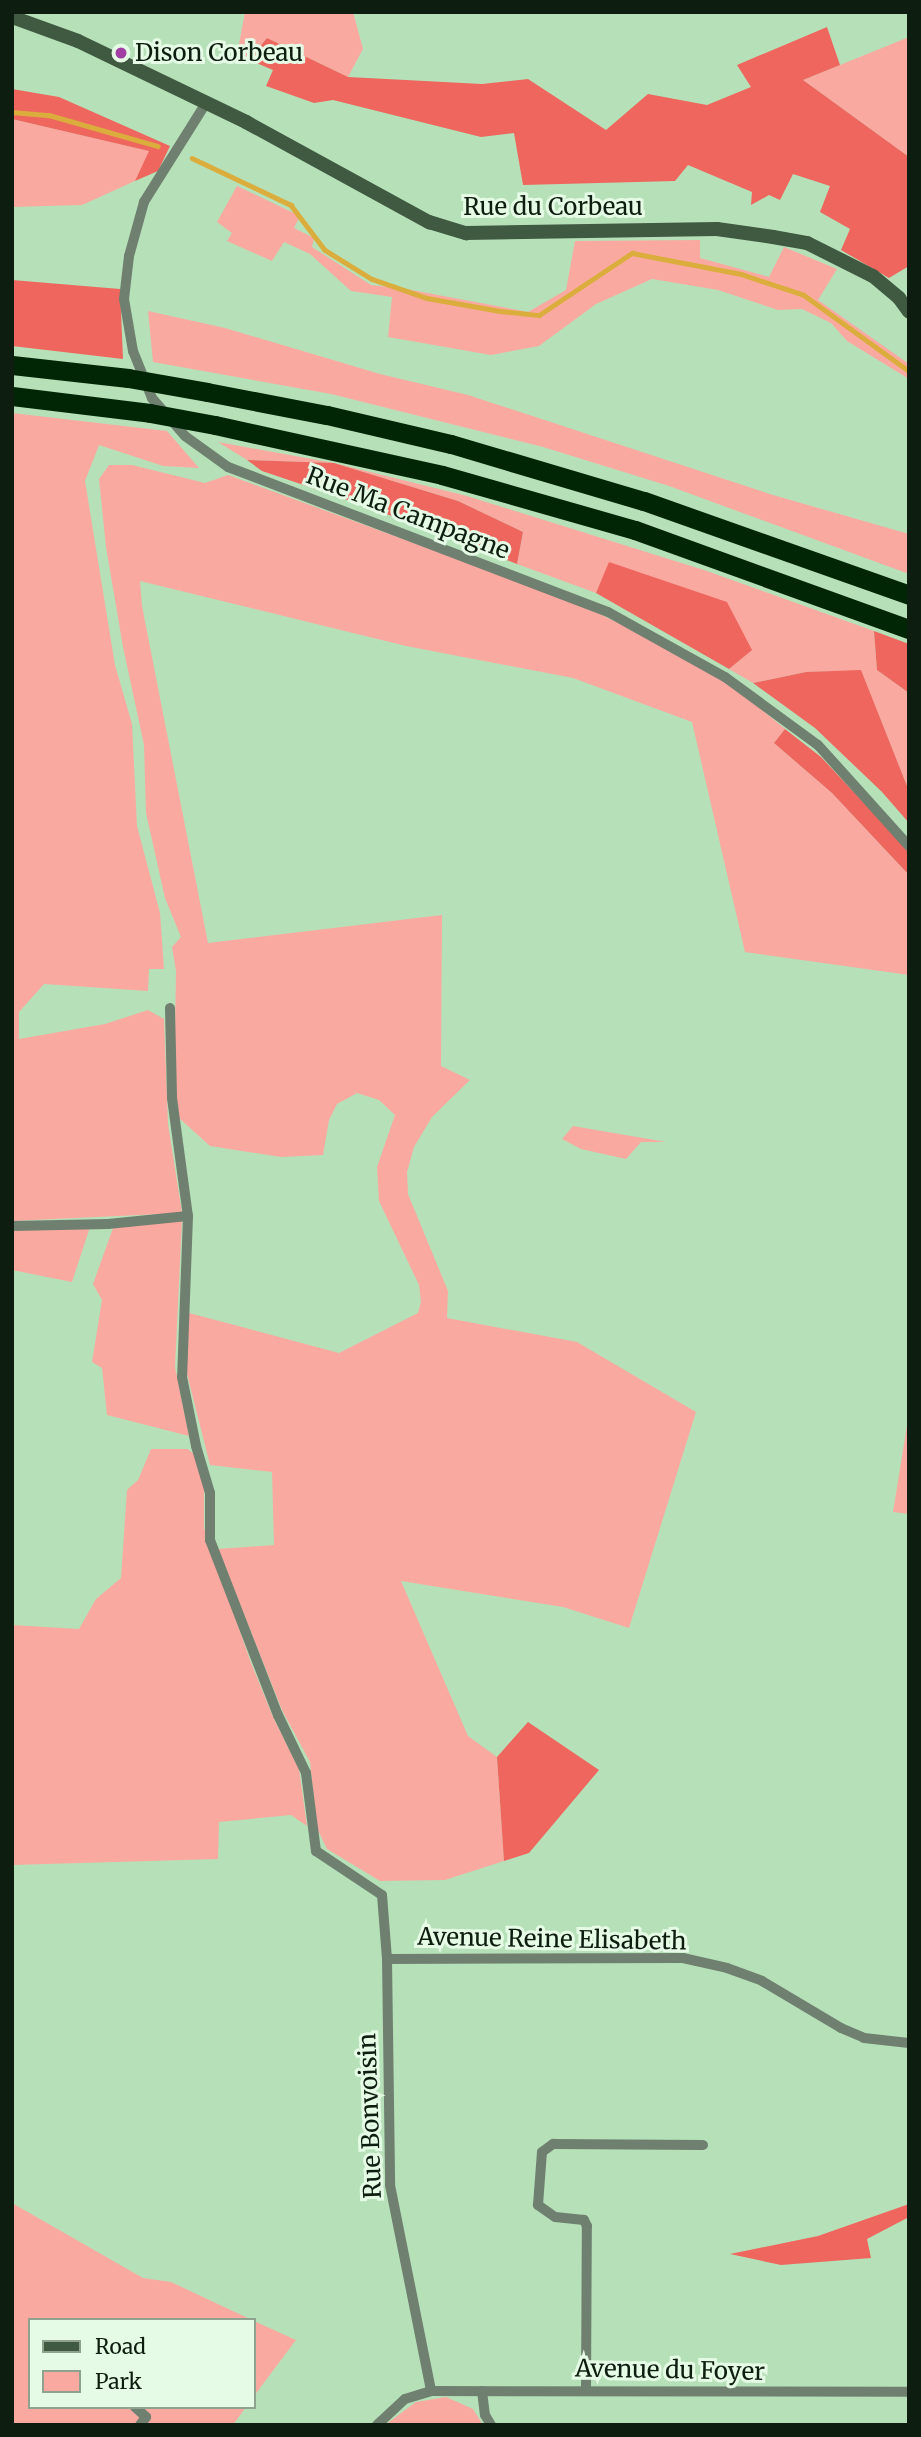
<!DOCTYPE html>
<style>
body{margin:0}
#map{position:relative;width:921px;height:2437px;overflow:hidden;background:#b6e1b8;font-family:Merriweather,serif}
div>[style]{position:absolute}
.green>*{inset:0;background:#faa9a1}
.forest>*{inset:0;background:#ee665e}
.stream>*{height:4.5px;margin:-2.25px;padding:0 2.25px;transform-origin:2.25px;border-radius:2.25px;background:#dbad3d}
.street>*{height:10px;margin:-5px;padding:0 5px;transform-origin:5px;border-radius:5px;background:#6f8070}
.secondary>*{height:14px;margin:-7px;padding:0 7px;transform-origin:7px;border-radius:7px;background:#405941}
.highway>*{height:19px;margin:-9.5px;padding:0 9.5px;transform-origin:9.5px;border-radius:9.5px;background:#002606}
.dots>*{width:19px;height:19px;translate:-50% -50%;box-sizing:border-box;border:4px solid #e6fbe6;border-radius:50%}
span{translate:-50% -50%;white-space:nowrap;text-align:center;line-height:1.15;-webkit-text-stroke:6px #e6fbe6;paint-order:stroke}
.poi-label{font-size:24px;color:#0d1d0f}
.left{translate:0 -50%;text-align:left}
.street-label{font-size:24px;color:#0d1d0f}
.frame{position:absolute;inset:0;border:14px solid #0d1d0f;pointer-events:none}
.legend{position:absolute;left:28px;top:2318px;width:228px;height:91px;box-sizing:border-box;background:#e6fbe6;border:2px solid #8fa290;margin:0;padding:9px 12px;list-style:none;font-size:21px;color:#0d1d0f}
.legend li{display:flex;align-items:center;gap:14px;height:35px}
.legend b{width:35px;border:2px solid #8fa290}
</style>
<div id="map">
<div class="green">
<i style="clip-path:polygon(245px 12px,353px 12px,363px 49px,348px 77px,267px 38px,249px 60px,237px 55px)"></i>
<i style="clip-path:polygon(909px 37px,909px 157px,803px 80px)"></i>
<i style="clip-path:polygon(12px 119px,150px 151px,135px 181px,82px 205px,12px 207px)"></i>
<i style="clip-path:polygon(237px 186px,300px 216px,294px 228px,314px 238px,312px 247px,371px 285px,406px 289px,528px 312px,566px 290px,575px 241px,700px 240px,700px 258px,769px 277px,784px 247px,837px 269px,818px 300px,909px 364px,909px 379px,847px 341px,831px 323px,802px 309px,778px 310px,718px 290px,652px 279px,596px 304px,539px 346px,491px 355px,388px 337px,392px 297px,351px 291px,310px 254px,284px 242px,272px 261px,227px 241px,232px 233px,217px 222px)"></i>
<i style="clip-path:polygon(148px 311px,225px 328px,380px 374px,468px 395px,773px 495px,909px 534px,909px 574px,669px 486px,543px 447px,331px 394px,153px 362px)"></i>
<i style="clip-path:polygon(12px 413px,167px 431px,199px 468px,163px 466px,99px 445px,85px 481px,115px 665px,132px 724px,137px 826px,160px 913px,164px 969px,149px 969px,148px 991px,44px 984px,19px 1012px,19px 1039px,105px 1024px,148px 1010px,164px 1019px,168px 1124px,182px 1213px,12px 1221px)"></i>
<i style="clip-path:polygon(218px 442px,334px 463px,467px 496px,707px 571px,874px 631px,877px 670px,909px 693px,909px 791px,861px 671px,806px 672px,753px 683px,729px 669px,751px 650px,610px 563px,596px 593px,517px 564px,523px 532px,458px 501px,334px 463px,247px 460px)"></i>
<i style="clip-path:polygon(109px 465px,132px 465px,205px 483px,228px 475px,575px 602px,649px 638px,732px 685px,785px 729px,774px 743px,832px 793px,909px 875px,909px 975px,745px 952px,692px 722px,573px 678px,406px 646px,140px 581px,142px 606px,208px 943px,442px 915px,441px 1066px,470px 1080px,432px 1117px,414px 1147px,407px 1172px,408px 1194px,448px 1291px,447px 1318px,577px 1342px,696px 1412px,629px 1628px,563px 1607px,401px 1581px,468px 1736px,497px 1757px,504px 1861px,445px 1880px,380px 1881px,327px 1849px,317px 1828px,310px 1762px,282px 1710px,218px 1549px,274px 1545px,272px 1472px,210px 1465px,186px 1370px,189px 1313px,339px 1353px,418px 1313px,421px 1302px,419px 1285px,379px 1201px,377px 1167px,395px 1115px,379px 1100px,357px 1093px,337px 1104px,329px 1120px,323px 1155px,281px 1157px,210px 1146px,178px 1117px,174px 1095px,176px 971px,172px 947px,181px 937px,165px 898px,146px 813px,144px 745px,123px 647px,106px 547px,99px 479px)"></i>
<i style="clip-path:polygon(573px 1126px,666px 1142px,641px 1142px,626px 1159px,581px 1149px,562px 1139px)"></i>
<i style="clip-path:polygon(182px 1220px,175px 1367px,189px 1436px,107px 1415px,102px 1368px,92px 1362px,102px 1300px,93px 1284px,113px 1228px)"></i>
<i style="clip-path:polygon(90px 1227px,72px 1282px,12px 1270px,12px 1229px)"></i>
<i style="clip-path:polygon(909px 1413px,909px 1514px,893px 1512px)"></i>
<i style="clip-path:polygon(151px 1449px,188px 1449px,197px 1457px,204px 1485px,204px 1528px,251px 1663px,273px 1717px,299px 1769px,307px 1826px,291px 1815px,219px 1822px,218px 1859px,12px 1865px,12px 1625px,79px 1629px,96px 1599px,121px 1578px,127px 1490px,138px 1480px)"></i>
<i style="clip-path:polygon(12px 2203px,143px 2278px,171px 2282px,252px 2320px,30px 2320px,30px 2407px,246px 2407px,233px 2425px,12px 2425px)"></i>
<i style="clip-path:polygon(254px 2321px,296px 2340px,254px 2396px)"></i>
<i style="clip-path:polygon(446px 2397px,473px 2409px,483px 2425px,385px 2425px,416px 2402px)"></i>
</div>
<div class="forest">
<i style="clip-path:polygon(827px 27px,840px 65px,803px 80px,909px 157px,909px 266px,889px 278px,841px 250px,850px 229px,820px 212px,830px 186px,793px 174px,780px 200px,769px 195px,751px 205px,752px 192px,688px 165px,675px 181px,523px 185px,514px 133px,481px 137px,333px 100px,314px 103px,266px 86px,273px 70px,249px 60px,267px 38px,348px 77px,482px 84px,528px 79px,606px 130px,648px 94px,707px 105px,751px 87px,737px 65px)"></i>
<i style="clip-path:polygon(12px 89px,59px 97px,170px 146px,158px 171px,135px 181px,149px 151px,12px 119px)"></i>
<i style="clip-path:polygon(12px 280px,120px 289px,123px 359px,12px 346px)"></i>
<i style="clip-path:polygon(247px 460px,334px 463px,458px 501px,523px 532px,517px 564px,363px 505px,262px 471px)"></i>
<i style="clip-path:polygon(609px 562px,727px 602px,752px 650px,729px 669px,596px 593px)"></i>
<i style="clip-path:polygon(874px 631px,909px 644px,909px 693px,877px 670px)"></i>
<i style="clip-path:polygon(861px 670px,909px 791px,909px 823px,882px 792px,815px 728px,753px 683px,806px 672px)"></i>
<i style="clip-path:polygon(785px 729px,821px 757px,909px 851px,909px 875px,832px 793px,774px 743px)"></i>
<i style="clip-path:polygon(528px 1722px,599px 1770px,529px 1853px,504px 1861px,497px 1757px)"></i>
<i style="clip-path:polygon(909px 2204px,909px 2217px,867px 2239px,871px 2258px,781px 2265px,730px 2254px,818px 2236px)"></i>
</div>
<div class="stream">
<i style="left:12px;top:112px;width:37px;rotate:5deg"></i>
<i style="left:49px;top:115px;width:113px;rotate:15.9deg"></i>
<i style="left:192px;top:158px;width:110px;rotate:25.4deg"></i>
<i style="left:291px;top:205px;width:56px;rotate:52.9deg"></i>
<i style="left:325px;top:250px;width:55px;rotate:31.7deg"></i>
<i style="left:372px;top:279px;width:58px;rotate:19.1deg"></i>
<i style="left:427px;top:298px;width:74px;rotate:10.1deg"></i>
<i style="left:500px;top:311px;width:39px;rotate:6deg"></i>
<i style="left:539px;top:315px;width:112px;rotate:-33.7deg"></i>
<i style="left:632px;top:253px;width:111px;rotate:10.9deg"></i>
<i style="left:741px;top:274px;width:66px;rotate:18.4deg"></i>
<i style="left:804px;top:295px;width:130px;rotate:35.9deg"></i>
</div>
<div class="street">
<i style="left:206px;top:103px;width:117px;rotate:122.1deg"></i>
<i style="left:144px;top:202px;width:56px;rotate:105.5deg"></i>
<i style="left:129px;top:256px;width:43px;rotate:96.6deg"></i>
<i style="left:124px;top:299px;width:53px;rotate:80.2deg"></i>
<i style="left:133px;top:351px;width:51px;rotate:68deg"></i>
<i style="left:152px;top:398px;width:50px;rotate:49deg"></i>
<i style="left:185px;top:436px;width:53px;rotate:35.8deg"></i>
<i style="left:228px;top:467px;width:407px;rotate:20.9deg"></i>
<i style="left:608px;top:612px;width:134px;rotate:29.1deg"></i>
<i style="left:725px;top:677px;width:115px;rotate:36.2deg"></i>
<i style="left:818px;top:745px;width:136px;rotate:48deg"></i>
<i style="left:170px;top:1008px;width:90px;rotate:88.7deg"></i>
<i style="left:172px;top:1098px;width:119px;rotate:82.3deg"></i>
<i style="left:188px;top:1216px;width:161px;rotate:92.1deg"></i>
<i style="left:182px;top:1377px;width:70px;rotate:78.5deg"></i>
<i style="left:196px;top:1446px;width:49px;rotate:73.4deg"></i>
<i style="left:210px;top:1493px;width:47px;rotate:90deg"></i>
<i style="left:210px;top:1540px;width:188px;rotate:68.8deg"></i>
<i style="left:278px;top:1715px;width:64px;rotate:64.2deg"></i>
<i style="left:306px;top:1773px;width:79px;rotate:82.7deg"></i>
<i style="left:316px;top:1851px;width:79px;rotate:33.7deg"></i>
<i style="left:382px;top:1895px;width:64px;rotate:85.5deg"></i>
<i style="left:387px;top:1959px;width:226px;rotate:89.2deg"></i>
<i style="left:390px;top:2185px;width:210px;rotate:78.7deg"></i>
<i style="left:12px;top:1226px;width:96px;rotate:-1.2deg"></i>
<i style="left:108px;top:1224px;width:80px;rotate:-5.7deg"></i>
<i style="left:387px;top:1959px;width:296px;rotate:-0.2deg"></i>
<i style="left:683px;top:1958px;width:45px;rotate:12.8deg"></i>
<i style="left:727px;top:1968px;width:37px;rotate:20deg"></i>
<i style="left:762px;top:1981px;width:92px;rotate:30.7deg"></i>
<i style="left:841px;top:2028px;width:25px;rotate:23deg"></i>
<i style="left:864px;top:2038px;width:45px;rotate:6.3deg"></i>
<i style="left:586px;top:2390px;width:164px;rotate:-89.7deg"></i>
<i style="left:587px;top:2226px;width:7px;rotate:-117deg"></i>
<i style="left:584px;top:2220px;width:29px;rotate:-174deg"></i>
<i style="left:555px;top:2217px;width:21px;rotate:-145deg"></i>
<i style="left:538px;top:2205px;width:53px;rotate:-85.7deg"></i>
<i style="left:542px;top:2152px;width:14px;rotate:-36deg"></i>
<i style="left:553px;top:2144px;width:150px;rotate:0.4deg"></i>
<i style="left:482px;top:2391px;width:24px;rotate:83deg"></i>
<i style="left:485px;top:2415px;width:12px;rotate:59deg"></i>
<i style="left:135px;top:2407px;width:15px;rotate:42deg"></i>
<i style="left:146px;top:2417px;width:10px;rotate:127deg"></i>
<i style="left:377px;top:2425px;width:38px;rotate:-43deg"></i>
<i style="left:405px;top:2399px;width:27px;rotate:-17deg"></i>
<i style="left:431px;top:2391px;width:478px;rotate:0.1deg"></i>
</div>
<div class="secondary">
<i style="left:12px;top:17px;width:70px;rotate:20deg"></i>
<i style="left:78px;top:41px;width:187px;rotate:25.7deg"></i>
<i style="left:246px;top:122px;width:209px;rotate:28.7deg"></i>
<i style="left:429px;top:222px;width:39px;rotate:17deg"></i>
<i style="left:466px;top:233px;width:251px;rotate:-0.9deg"></i>
<i style="left:717px;top:229px;width:57px;rotate:8.1deg"></i>
<i style="left:773px;top:237px;width:35px;rotate:10deg"></i>
<i style="left:807px;top:243px;width:74px;rotate:26.6deg"></i>
<i style="left:873px;top:276px;width:34px;rotate:40deg"></i>
<i style="left:899px;top:298px;width:17px;rotate:54deg"></i>
</div>
<div class="highway">
<i style="left:12px;top:365px;width:117px;rotate:6.4deg"></i>
<i style="left:128px;top:378px;width:80px;rotate:10deg"></i>
<i style="left:207px;top:392px;width:122px;rotate:10.9deg"></i>
<i style="left:327px;top:415px;width:127px;rotate:13.2deg"></i>
<i style="left:451px;top:444px;width:201px;rotate:16.5deg"></i>
<i style="left:644px;top:501px;width:281px;rotate:19.5deg"></i>
<i style="left:12px;top:396px;width:139px;rotate:7deg"></i>
<i style="left:150px;top:413px;width:66px;rotate:10.5deg"></i>
<i style="left:215px;top:425px;width:232px;rotate:12.4deg"></i>
<i style="left:442px;top:475px;width:201px;rotate:15.9deg"></i>
<i style="left:635px;top:530px;width:291px;rotate:19.9deg"></i>
</div>
<div class="dots">
<i style="left:121px;top:53px;background:#a13fa5"></i>
</div>
<div class="poi-label">
<span class="left" style="left:135px;top:53px">Dison Corbeau</span>
</div>
<div class="street-label">
<span style="left:553px;top:207px">Rue du Corbeau</span>
<span style="left:408px;top:513px;rotate:21deg">Rue Ma Campagne</span>
<span style="left:552px;top:1939px;rotate:1deg">Avenue Reine Elisabeth</span>
<span style="left:370px;top:2116px;rotate:-92deg">Rue Bonvoisin</span>
<span style="left:670px;top:2370px;rotate:1deg">Avenue du Foyer</span>
</div>
<div class="frame"></div>
<ul class="legend">
<li><b style="height:9px;background:#405941"></b>Road</li>
<li><b style="height:19px;background:#faa9a1"></b>Park</li>
</ul>
</div>
